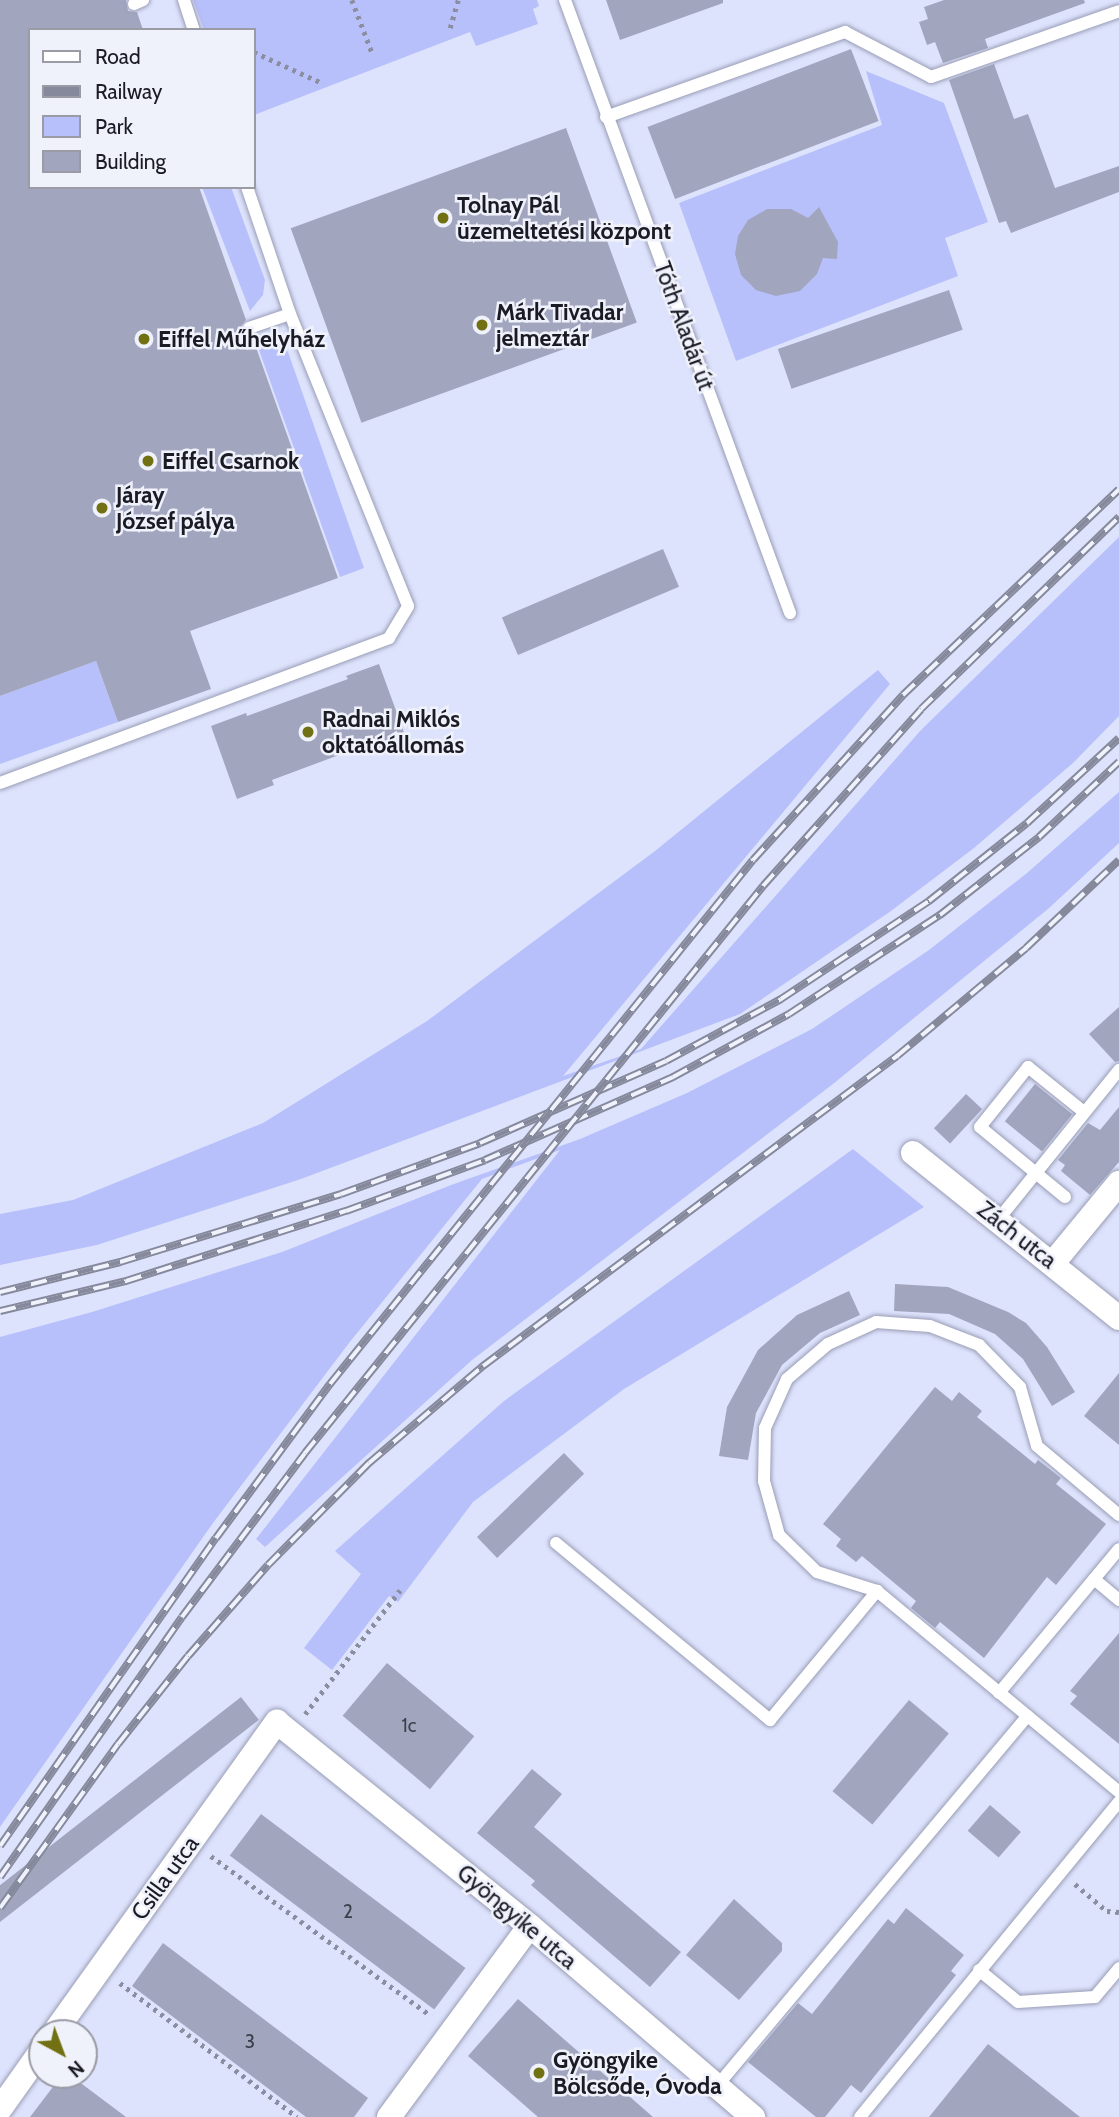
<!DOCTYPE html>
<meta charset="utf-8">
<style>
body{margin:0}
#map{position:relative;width:1119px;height:2117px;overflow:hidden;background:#dee3fd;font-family:Cabin,sans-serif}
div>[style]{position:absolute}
.green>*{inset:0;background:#b7c0fa}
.building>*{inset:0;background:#a1a5be;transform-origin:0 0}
.path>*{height:4.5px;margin-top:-2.25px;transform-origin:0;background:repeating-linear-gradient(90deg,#8b8ea1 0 3.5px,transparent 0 8.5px)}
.roads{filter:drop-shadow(0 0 2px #999db5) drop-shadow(0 0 2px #999db5)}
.lane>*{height:12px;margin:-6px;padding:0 6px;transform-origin:6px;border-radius:6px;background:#fff}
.street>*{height:24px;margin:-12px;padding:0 12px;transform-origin:12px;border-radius:12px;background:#fff}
.rail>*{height:8px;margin-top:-4px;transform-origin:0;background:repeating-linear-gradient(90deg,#eff1fb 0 16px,#85899b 0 32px);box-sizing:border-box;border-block:2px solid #85899b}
.dots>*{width:19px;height:19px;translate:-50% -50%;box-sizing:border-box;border:4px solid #eff1fb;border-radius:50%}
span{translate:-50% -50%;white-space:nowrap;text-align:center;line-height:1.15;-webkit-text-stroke:5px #eff1fb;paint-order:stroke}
.number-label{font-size:19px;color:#3c3e4a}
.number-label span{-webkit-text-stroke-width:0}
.poi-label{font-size:23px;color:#1a1b24;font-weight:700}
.left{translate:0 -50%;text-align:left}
.street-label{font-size:23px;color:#1a1b24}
.legend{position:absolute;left:28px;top:28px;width:228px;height:161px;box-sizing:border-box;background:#eff1fb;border:2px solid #9a9ba5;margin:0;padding:9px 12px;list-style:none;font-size:21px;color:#1a1b24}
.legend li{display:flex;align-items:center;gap:14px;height:35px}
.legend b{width:35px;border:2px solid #9a9ba5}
.north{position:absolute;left:28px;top:2019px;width:70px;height:70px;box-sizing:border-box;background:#eff1fb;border:2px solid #9a9ba5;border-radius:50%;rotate:139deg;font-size:19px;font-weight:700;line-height:28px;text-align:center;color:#1a1b24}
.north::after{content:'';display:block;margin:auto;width:24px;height:32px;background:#717012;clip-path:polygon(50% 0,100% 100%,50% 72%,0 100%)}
</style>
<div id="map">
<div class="green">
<i style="clip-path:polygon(193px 0,537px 0,539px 6px,533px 9px,538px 24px,476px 46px,470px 32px,254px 115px,254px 30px,204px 30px)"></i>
<i style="clip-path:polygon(866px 71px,944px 103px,988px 222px,945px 238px,958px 276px,736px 361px,679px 203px,882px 125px)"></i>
<i style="clip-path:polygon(202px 187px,231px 187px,265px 280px,263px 295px,250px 311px)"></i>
<i style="clip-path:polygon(264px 334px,278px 341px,288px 352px,364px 568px,340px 577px,254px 336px)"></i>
<i style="clip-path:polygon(1119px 537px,1119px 716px,1073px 763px,974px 848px,891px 911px,740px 1014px,301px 1179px,97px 1245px,0 1265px,0 1214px,73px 1200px,263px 1123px,427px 1021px,655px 851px,878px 670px,890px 684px,563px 1076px,641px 1049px,921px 730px)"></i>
<i style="clip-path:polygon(96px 661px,118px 722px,0 764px,0 696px)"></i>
<i style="clip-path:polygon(1119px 792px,1119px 843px,1048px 909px,833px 1084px,472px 1360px,265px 1547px,256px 1539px,560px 1150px,482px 1179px,349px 1343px,213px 1523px,0 1827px,0 1337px,92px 1312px,282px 1252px,451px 1185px,580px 1139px,687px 1093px,812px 1029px,929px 950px,1027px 873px)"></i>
<i style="clip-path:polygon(853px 1149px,924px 1207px,624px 1389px,473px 1502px,398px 1602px,389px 1596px,332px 1670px,304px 1648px,361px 1574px,335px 1551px,504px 1401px)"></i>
</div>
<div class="building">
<i style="clip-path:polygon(0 0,126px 0,128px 11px,137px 12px,143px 30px,30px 30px,30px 187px,199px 187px,246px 320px,241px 326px,241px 331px,252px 336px,338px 578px,190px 631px,211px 689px,118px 722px,96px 661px,0 696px)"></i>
<i style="clip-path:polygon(606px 0,723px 0,723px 3px,620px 40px)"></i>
<i style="clip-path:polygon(944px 0,1084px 0,1085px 3px,985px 39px,988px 48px,943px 63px,935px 42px,927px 45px,919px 22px,928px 19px,924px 7px)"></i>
<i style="left:851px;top:49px;width:77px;height:218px;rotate:69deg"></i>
<i style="clip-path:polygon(994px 64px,1014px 119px,1028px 114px,1055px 188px,1119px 166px,1119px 192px,1011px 233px,1006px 221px,999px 223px,949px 80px)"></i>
<i style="left:566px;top:128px;width:207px;height:293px;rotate:70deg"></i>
<i style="clip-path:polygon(819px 207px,838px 242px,837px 259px,823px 258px,817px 274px,800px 291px,776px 296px,756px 290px,741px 275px,735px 254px,738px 236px,748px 220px,767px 209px,791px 209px,808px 218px)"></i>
<i style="left:949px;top:290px;width:42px;height:181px;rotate:71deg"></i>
<i style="left:663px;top:549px;width:41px;height:175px;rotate:67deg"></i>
<i style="clip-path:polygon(379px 664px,406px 738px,374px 750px,371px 743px,272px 780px,274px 785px,237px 799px,211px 726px,246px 713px,247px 716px,348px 679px,346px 676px)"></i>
<i style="clip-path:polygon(1119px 1007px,1119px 1061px,1115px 1062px,1089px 1034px)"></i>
<i style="left:1035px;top:1084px;width:48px;height:48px;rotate:39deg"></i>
<i style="left:966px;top:1094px;width:22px;height:47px;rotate:43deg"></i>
<i style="clip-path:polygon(1119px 1107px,1119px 1162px,1090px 1195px,1061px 1171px,1065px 1165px,1058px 1160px,1088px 1123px,1100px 1130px)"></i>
<i style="clip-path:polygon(895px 1284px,948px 1287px,1008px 1312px,1026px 1323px,1047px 1347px,1075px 1392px,1052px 1406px,1023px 1359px,995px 1334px,949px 1314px,894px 1311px)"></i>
<i style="clip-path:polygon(849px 1291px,860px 1315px,820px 1333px,782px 1365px,756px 1413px,748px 1460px,719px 1456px,727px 1407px,758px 1350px,797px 1315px)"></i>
<i style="clip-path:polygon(1119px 1373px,1119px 1445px,1084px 1416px)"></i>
<i style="clip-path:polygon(935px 1387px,952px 1401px,959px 1392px,982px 1411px,977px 1417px,1035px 1464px,1038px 1460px,1061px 1478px,1056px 1484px,1106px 1524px,1056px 1585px,1047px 1577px,984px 1658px,940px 1622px,935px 1628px,911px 1608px,916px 1601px,862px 1556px,856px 1562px,836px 1546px,841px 1539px,823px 1524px)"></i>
<i style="left:564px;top:1453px;width:29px;height:121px;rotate:46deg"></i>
<i style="clip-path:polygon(1119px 1633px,1119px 1744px,1070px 1704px,1077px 1696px,1070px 1691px)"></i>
<i style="left:387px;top:1663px;width:114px;height:69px;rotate:40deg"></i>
<i style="left:241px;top:1697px;width:29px;height:413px;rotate:52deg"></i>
<i style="left:909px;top:1700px;width:52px;height:119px;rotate:40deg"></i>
<i style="clip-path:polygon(532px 1769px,562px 1794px,534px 1827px,681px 1952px,650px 1987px,531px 1885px,535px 1881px,477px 1833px)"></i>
<i style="left:990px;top:1805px;width:41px;height:34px;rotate:41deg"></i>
<i style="left:261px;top:1814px;width:256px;height:52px;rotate:37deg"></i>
<i style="clip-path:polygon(734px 1899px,782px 1943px,782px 1951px,739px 2000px,686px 1955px)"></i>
<i style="clip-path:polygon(906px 1908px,964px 1955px,951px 1971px,956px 1975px,861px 2093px,851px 2085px,825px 2117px,816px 2117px,748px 2062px,798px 2003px,812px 2014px,888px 1919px,894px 1924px)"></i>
<i style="clip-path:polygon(163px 1943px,368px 2098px,354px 2117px,306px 2117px,132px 1986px)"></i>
<i style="clip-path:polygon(518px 1999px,653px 2117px,538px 2117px,468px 2056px)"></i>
<i style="clip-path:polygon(988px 2044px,1080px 2117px,929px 2117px)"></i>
<i style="clip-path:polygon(62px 2075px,70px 2075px,126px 2117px,30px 2117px)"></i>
</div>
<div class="path">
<i style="left:352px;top:0;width:59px;rotate:69.1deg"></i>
<i style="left:450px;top:28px;width:29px;rotate:-74deg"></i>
<i style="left:254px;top:52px;width:75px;rotate:24.5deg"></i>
<i style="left:305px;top:1714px;width:156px;rotate:-52.5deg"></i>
<i style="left:211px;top:1856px;width:272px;rotate:36deg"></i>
<i style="left:1075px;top:1884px;width:42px;rotate:40.2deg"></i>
<i style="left:1107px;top:1911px;width:12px;rotate:5deg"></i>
<i style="left:120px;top:1983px;width:222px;rotate:37.1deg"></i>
</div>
<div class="roads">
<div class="lane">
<i style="left:184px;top:0;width:32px;rotate:72deg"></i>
<i style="left:565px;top:0;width:653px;rotate:69.84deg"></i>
<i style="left:134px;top:4px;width:10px;rotate:-24deg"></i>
<i style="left:606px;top:117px;width:254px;rotate:-19.6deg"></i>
<i style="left:845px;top:32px;width:97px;rotate:27.6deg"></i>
<i style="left:931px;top:77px;width:199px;rotate:-19.3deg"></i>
<i style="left:249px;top:328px;width:43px;rotate:-18.9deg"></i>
<i style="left:0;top:783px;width:415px;rotate:-20.4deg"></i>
<i style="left:389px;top:638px;width:37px;rotate:-59deg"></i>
<i style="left:408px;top:606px;width:315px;rotate:-112deg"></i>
<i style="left:290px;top:314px;width:134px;rotate:-108.7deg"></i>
<i style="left:1065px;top:1197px;width:110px;rotate:-140.5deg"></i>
<i style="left:980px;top:1127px;width:77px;rotate:-51.3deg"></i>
<i style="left:1028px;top:1067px;width:72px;rotate:38.8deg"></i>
<i style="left:998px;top:1220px;width:193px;rotate:-51.1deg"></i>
<i style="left:556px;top:1543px;width:278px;rotate:39.6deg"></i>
<i style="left:770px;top:1720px;width:168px;rotate:-50.3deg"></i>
<i style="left:877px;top:1591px;width:315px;rotate:39.7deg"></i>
<i style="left:1094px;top:1579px;width:33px;rotate:40deg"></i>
<i style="left:877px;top:1591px;width:63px;rotate:-162.4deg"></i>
<i style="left:817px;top:1572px;width:53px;rotate:-135.8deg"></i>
<i style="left:779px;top:1535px;width:56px;rotate:-105.5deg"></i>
<i style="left:764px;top:1481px;width:53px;rotate:-88.9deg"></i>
<i style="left:765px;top:1428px;width:54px;rotate:-65.8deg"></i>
<i style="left:787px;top:1379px;width:54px;rotate:-40.5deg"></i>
<i style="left:828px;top:1344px;width:53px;rotate:-24.6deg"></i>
<i style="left:876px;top:1322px;width:54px;rotate:4.2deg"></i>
<i style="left:930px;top:1326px;width:53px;rotate:21.2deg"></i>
<i style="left:979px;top:1345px;width:59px;rotate:45.7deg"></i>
<i style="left:1020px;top:1387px;width:61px;rotate:73.9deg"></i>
<i style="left:1037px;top:1446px;width:107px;rotate:40.1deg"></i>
<i style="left:999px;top:1693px;width:187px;rotate:-50.2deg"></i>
<i style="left:979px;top:1970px;width:50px;rotate:39.4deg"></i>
<i style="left:1018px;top:2002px;width:77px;rotate:-3.7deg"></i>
<i style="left:1095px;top:1997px;width:38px;rotate:-50deg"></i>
<i style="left:717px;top:2086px;width:483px;rotate:-50deg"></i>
<i style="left:860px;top:2117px;width:408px;rotate:-50.6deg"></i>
</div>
<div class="street">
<i style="left:913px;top:1153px;width:264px;rotate:38.7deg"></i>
<i style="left:1053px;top:1263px;width:104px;rotate:-50.5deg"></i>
<i style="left:54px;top:2033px;width:383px;rotate:-54.4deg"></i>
<i style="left:277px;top:1722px;width:325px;rotate:38.9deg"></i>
<i style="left:530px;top:1926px;width:294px;rotate:40.6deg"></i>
<i style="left:0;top:2109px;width:72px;rotate:-54.6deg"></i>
<i style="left:389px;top:2117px;width:237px;rotate:-53.6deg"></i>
</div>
</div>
<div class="rail">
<i style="left:0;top:1292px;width:124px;rotate:-14deg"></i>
<i style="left:120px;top:1262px;width:231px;rotate:-17.1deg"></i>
<i style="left:341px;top:1194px;width:148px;rotate:-20.1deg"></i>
<i style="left:480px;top:1143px;width:203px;rotate:-23.8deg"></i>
<i style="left:666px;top:1061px;width:131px;rotate:-28.3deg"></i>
<i style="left:781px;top:999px;width:178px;rotate:-33.5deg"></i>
<i style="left:929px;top:901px;width:125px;rotate:-38.5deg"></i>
<i style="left:1027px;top:823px;width:125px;rotate:-42.7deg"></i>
<i style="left:0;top:1311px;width:130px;rotate:-13.4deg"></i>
<i style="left:126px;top:1281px;width:231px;rotate:-17.7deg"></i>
<i style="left:346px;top:1211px;width:148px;rotate:-20.1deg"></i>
<i style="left:485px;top:1160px;width:206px;rotate:-23.8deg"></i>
<i style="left:673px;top:1077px;width:132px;rotate:-28.5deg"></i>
<i style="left:789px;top:1014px;width:181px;rotate:-33.3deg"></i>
<i style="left:940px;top:915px;width:126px;rotate:-38.2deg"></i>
<i style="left:1039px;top:837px;width:110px;rotate:-43.2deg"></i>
<i style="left:0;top:1846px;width:376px;rotate:-55deg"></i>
<i style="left:216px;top:1538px;width:192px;rotate:-53.5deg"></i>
<i style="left:330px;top:1384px;width:673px;rotate:-51.09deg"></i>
<i style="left:753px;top:860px;width:223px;rotate:-47.7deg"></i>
<i style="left:903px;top:695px;width:298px;rotate:-43.6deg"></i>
<i style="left:0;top:1877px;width:317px;rotate:-55deg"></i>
<i style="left:182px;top:1617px;width:205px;rotate:-53.1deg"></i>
<i style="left:305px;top:1453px;width:729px;rotate:-51.07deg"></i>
<i style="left:763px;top:886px;width:237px;rotate:-48.2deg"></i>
<i style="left:921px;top:709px;width:276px;rotate:-44.1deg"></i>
<i style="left:0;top:1908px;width:202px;rotate:-54.3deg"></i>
<i style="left:118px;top:1744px;width:112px;rotate:-51.5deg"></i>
<i style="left:188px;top:1656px;width:121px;rotate:-48.7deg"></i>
<i style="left:268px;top:1565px;width:144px;rotate:-45.3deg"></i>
<i style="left:369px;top:1463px;width:150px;rotate:-40.4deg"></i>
<i style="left:483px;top:1366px;width:517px;rotate:-36.83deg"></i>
<i style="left:897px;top:1056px;width:168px;rotate:-39.9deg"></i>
<i style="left:1026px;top:948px;width:128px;rotate:-43.4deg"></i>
</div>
<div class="dots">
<i style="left:443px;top:218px;background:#717012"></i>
<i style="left:482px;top:325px;background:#717012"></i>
<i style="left:144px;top:339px;background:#717012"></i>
<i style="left:148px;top:461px;background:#717012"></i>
<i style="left:102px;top:508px;background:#717012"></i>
<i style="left:308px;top:732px;background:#717012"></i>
<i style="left:539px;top:2073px;background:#717012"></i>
</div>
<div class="number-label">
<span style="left:409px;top:1726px">1c</span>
<span style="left:348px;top:1912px">2</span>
<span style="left:250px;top:2042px">3</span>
</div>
<div class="poi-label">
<span class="left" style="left:457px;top:218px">Tolnay Pál<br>üzemeltetési központ</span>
<span class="left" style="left:496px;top:325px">Márk Tivadar<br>jelmeztár</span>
<span class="left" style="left:158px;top:339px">Eiffel Műhelyház</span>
<span class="left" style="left:162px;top:461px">Eiffel Csarnok</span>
<span class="left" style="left:116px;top:508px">Járay<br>József pálya</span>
<span class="left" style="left:322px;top:732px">Radnai Miklós<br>oktatóállomás</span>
<span class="left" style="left:553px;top:2073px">Gyöngyike<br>Bölcsőde, Óvoda</span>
</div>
<div class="street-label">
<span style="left:684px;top:326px;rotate:70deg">Tóth Aladár út</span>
<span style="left:1017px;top:1235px;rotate:38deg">Zách utca</span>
<span style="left:165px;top:1878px;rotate:-54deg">Csilla utca</span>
<span style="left:517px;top:1917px;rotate:40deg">Gyöngyike utca</span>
</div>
<ul class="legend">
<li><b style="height:9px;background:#fff"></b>Road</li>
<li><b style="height:9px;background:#85899b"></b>Railway</li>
<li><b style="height:19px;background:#b7c0fa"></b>Park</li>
<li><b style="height:19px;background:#a1a5be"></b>Building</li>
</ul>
<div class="north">N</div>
</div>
